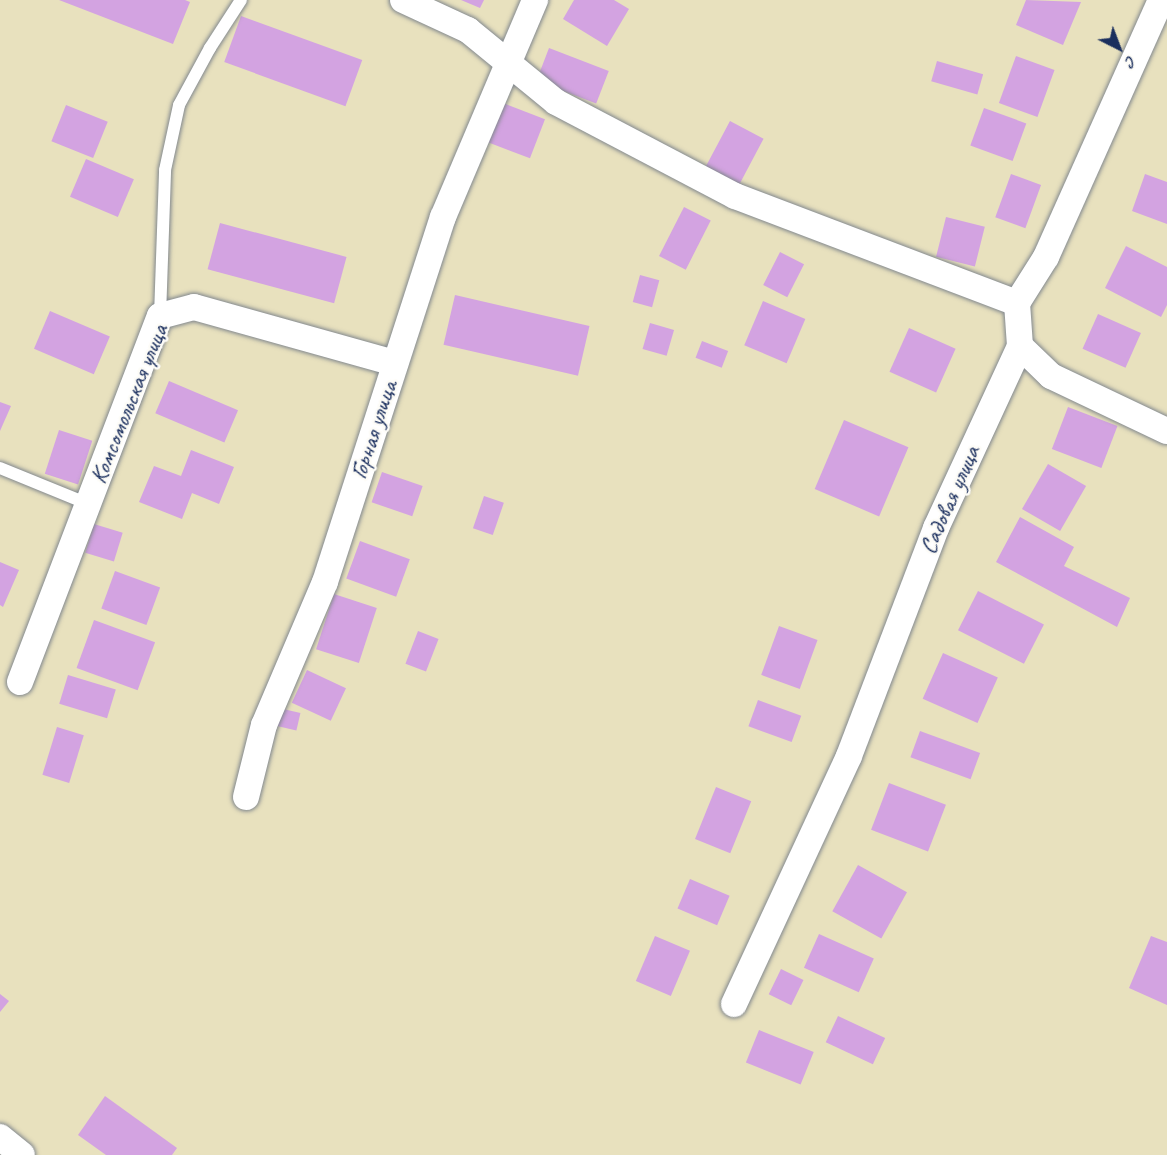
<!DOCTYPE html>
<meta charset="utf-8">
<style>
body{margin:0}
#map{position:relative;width:1167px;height:1155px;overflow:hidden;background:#e8e1be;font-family:Caveat,sans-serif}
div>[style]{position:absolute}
.building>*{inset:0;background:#d3a3e1;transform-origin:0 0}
.roads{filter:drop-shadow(0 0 2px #82888e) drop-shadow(0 0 2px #82888e)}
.service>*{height:12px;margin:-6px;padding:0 6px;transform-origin:6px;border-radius:6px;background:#fff}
.minor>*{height:26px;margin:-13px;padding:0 13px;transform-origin:13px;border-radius:13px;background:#fff}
span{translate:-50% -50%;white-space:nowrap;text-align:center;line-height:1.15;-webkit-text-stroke:5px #fdfcf7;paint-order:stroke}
.street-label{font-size:24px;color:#1b2f5e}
.north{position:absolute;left:1089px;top:18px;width:60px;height:60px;-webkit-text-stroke:4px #fdfcf7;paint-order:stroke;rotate:138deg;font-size:16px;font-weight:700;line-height:24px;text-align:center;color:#1b2f5e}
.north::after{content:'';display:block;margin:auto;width:21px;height:27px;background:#1b2f5e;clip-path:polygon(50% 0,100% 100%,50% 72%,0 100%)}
</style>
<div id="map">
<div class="building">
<i style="clip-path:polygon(59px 0,185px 0,190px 2px,173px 44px)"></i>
<i style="clip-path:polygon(461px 0,484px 0,480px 8px)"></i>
<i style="clip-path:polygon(574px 0,614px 0,629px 9px,607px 46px,563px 19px)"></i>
<i style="clip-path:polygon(1026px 0,1081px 2px,1063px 45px,1016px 25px)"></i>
<i style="left:241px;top:16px;width:129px;height:49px;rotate:20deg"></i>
<i style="left:549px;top:48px;width:64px;height:35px;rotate:21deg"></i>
<i style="left:1016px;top:56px;width:41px;height:50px;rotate:20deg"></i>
<i style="left:937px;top:61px;width:48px;height:21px;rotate:16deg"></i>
<i style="left:503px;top:103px;width:45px;height:42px;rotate:21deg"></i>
<i style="left:66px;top:105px;width:45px;height:39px;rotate:22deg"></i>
<i style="left:984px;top:108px;width:45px;height:40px;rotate:20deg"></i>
<i style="left:730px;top:121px;width:38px;height:55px;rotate:28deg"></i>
<i style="left:86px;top:159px;width:52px;height:41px;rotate:23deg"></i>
<i style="left:1011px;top:174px;width:32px;height:46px;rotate:20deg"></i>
<i style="clip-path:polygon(1145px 174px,1167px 182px,1167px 224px,1132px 211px)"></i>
<i style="left:684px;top:207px;width:30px;height:55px;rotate:27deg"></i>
<i style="left:946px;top:217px;width:40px;height:41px;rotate:14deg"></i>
<i style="left:220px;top:223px;width:131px;height:48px;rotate:15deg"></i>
<i style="clip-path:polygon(1126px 246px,1167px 267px,1167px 305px,1161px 317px,1105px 288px)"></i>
<i style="left:780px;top:252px;width:27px;height:37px;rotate:27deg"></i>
<i style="left:640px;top:275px;width:20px;height:28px;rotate:15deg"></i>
<i style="left:455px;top:295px;width:138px;height:51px;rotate:13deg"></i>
<i style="left:763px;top:301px;width:46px;height:48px;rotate:23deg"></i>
<i style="left:50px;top:311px;width:65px;height:41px;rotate:23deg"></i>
<i style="left:1098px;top:314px;width:47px;height:38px;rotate:24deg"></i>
<i style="left:650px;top:323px;width:25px;height:27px;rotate:16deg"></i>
<i style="left:909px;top:328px;width:51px;height:48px;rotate:24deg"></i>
<i style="left:702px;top:341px;width:28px;height:18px;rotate:21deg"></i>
<i style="left:169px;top:381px;width:75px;height:35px;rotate:23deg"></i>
<i style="clip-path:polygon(0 402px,11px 406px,0 431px)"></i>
<i style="left:1068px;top:407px;width:53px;height:45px;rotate:21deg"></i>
<i style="left:844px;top:420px;width:70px;height:75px;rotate:23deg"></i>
<i style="left:59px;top:430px;width:35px;height:46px;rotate:18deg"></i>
<i style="clip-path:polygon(191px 450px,234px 467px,219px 504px,192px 493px,182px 519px,139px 502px,154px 466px,181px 476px)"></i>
<i style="left:1048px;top:464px;width:44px;height:52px;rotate:30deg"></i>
<i style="left:382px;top:472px;width:43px;height:32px;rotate:19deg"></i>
<i style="left:484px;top:496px;width:21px;height:34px;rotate:19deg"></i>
<i style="clip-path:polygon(1020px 517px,1074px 547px,1064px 566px,1130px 598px,1117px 627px,996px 562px)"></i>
<i style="left:94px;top:524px;width:30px;height:30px;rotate:17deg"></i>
<i style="left:360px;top:541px;width:53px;height:40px;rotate:20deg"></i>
<i style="clip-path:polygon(0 562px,19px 570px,3px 607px,0 605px)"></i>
<i style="left:115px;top:571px;width:48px;height:40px;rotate:20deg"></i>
<i style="left:978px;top:591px;width:74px;height:44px;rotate:27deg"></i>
<i style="left:334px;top:594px;width:45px;height:58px;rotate:18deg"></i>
<i style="left:94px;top:620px;width:65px;height:51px;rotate:20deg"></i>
<i style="left:779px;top:626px;width:41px;height:52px;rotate:20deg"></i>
<i style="left:418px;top:631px;width:22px;height:35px;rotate:21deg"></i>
<i style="left:943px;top:653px;width:60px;height:50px;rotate:24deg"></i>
<i style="left:307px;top:670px;width:43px;height:36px;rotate:25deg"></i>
<i style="left:68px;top:675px;width:50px;height:30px;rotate:17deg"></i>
<i style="left:758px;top:700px;width:46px;height:28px;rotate:20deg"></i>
<i style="left:279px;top:708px;width:22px;height:18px;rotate:13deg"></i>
<i style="left:57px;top:727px;width:28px;height:50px;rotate:17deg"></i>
<i style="left:920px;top:731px;width:64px;height:28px;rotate:20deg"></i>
<i style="left:889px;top:783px;width:61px;height:50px;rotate:21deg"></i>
<i style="left:716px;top:787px;width:38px;height:56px;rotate:22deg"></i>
<i style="left:858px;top:865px;width:56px;height:53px;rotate:29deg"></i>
<i style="left:690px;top:879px;width:43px;height:32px;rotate:23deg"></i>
<i style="left:819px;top:934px;width:60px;height:37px;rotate:24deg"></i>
<i style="left:655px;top:936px;width:38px;height:49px;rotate:23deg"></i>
<i style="clip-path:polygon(1151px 936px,1167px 942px,1167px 1005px,1129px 988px)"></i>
<i style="left:781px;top:969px;width:25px;height:28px;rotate:26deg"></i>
<i style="clip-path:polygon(0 994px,9px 1001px,0 1012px)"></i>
<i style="left:838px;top:1016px;width:52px;height:29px;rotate:25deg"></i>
<i style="left:759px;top:1030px;width:59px;height:35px;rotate:22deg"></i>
<i style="clip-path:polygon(105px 1096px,177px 1148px,172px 1155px,106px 1155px,78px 1135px)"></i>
</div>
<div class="roads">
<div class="service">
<i style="left:160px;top:316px;width:146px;rotate:-88deg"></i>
<i style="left:165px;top:170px;width:66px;rotate:-77.8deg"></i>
<i style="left:179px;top:105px;width:65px;rotate:-61.5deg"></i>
<i style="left:210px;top:48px;width:57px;rotate:-57.1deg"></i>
<i style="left:0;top:468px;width:95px;rotate:22.2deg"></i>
</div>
<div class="minor">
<i style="left:403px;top:0;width:72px;rotate:24.8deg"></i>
<i style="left:468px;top:30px;width:114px;rotate:39.3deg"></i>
<i style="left:556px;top:102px;width:202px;rotate:27.7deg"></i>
<i style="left:735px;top:196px;width:302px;rotate:20.8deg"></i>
<i style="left:1020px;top:346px;width:43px;rotate:44.1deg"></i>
<i style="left:1051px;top:376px;width:128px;rotate:25.4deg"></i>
<i style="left:20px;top:682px;width:392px;rotate:-69.1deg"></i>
<i style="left:160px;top:316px;width:35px;rotate:-15deg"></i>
<i style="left:194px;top:307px;width:209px;rotate:15.6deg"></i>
<i style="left:246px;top:797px;width:74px;rotate:-76deg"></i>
<i style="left:264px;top:725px;width:155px;rotate:-66.9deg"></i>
<i style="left:325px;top:582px;width:384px;rotate:-72.1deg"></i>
<i style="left:443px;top:217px;width:236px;rotate:-67deg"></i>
<i style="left:734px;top:1004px;width:273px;rotate:-65.1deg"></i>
<i style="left:849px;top:756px;width:244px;rotate:-69.1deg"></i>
<i style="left:936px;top:528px;width:200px;rotate:-65.2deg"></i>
<i style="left:1020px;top:346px;width:43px;rotate:-94deg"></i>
<i style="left:1017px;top:303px;width:54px;rotate:-57.8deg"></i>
<i style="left:1046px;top:257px;width:282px;rotate:-65.9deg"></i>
<i style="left:0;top:1137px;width:28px;rotate:39deg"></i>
</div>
</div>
<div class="street-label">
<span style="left:129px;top:404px;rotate:-68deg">Комсомольская улица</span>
<span style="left:374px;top:430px;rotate:-72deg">Горная улица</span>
<span style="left:950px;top:500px;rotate:-66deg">Садовая улица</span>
</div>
<div class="north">С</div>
</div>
